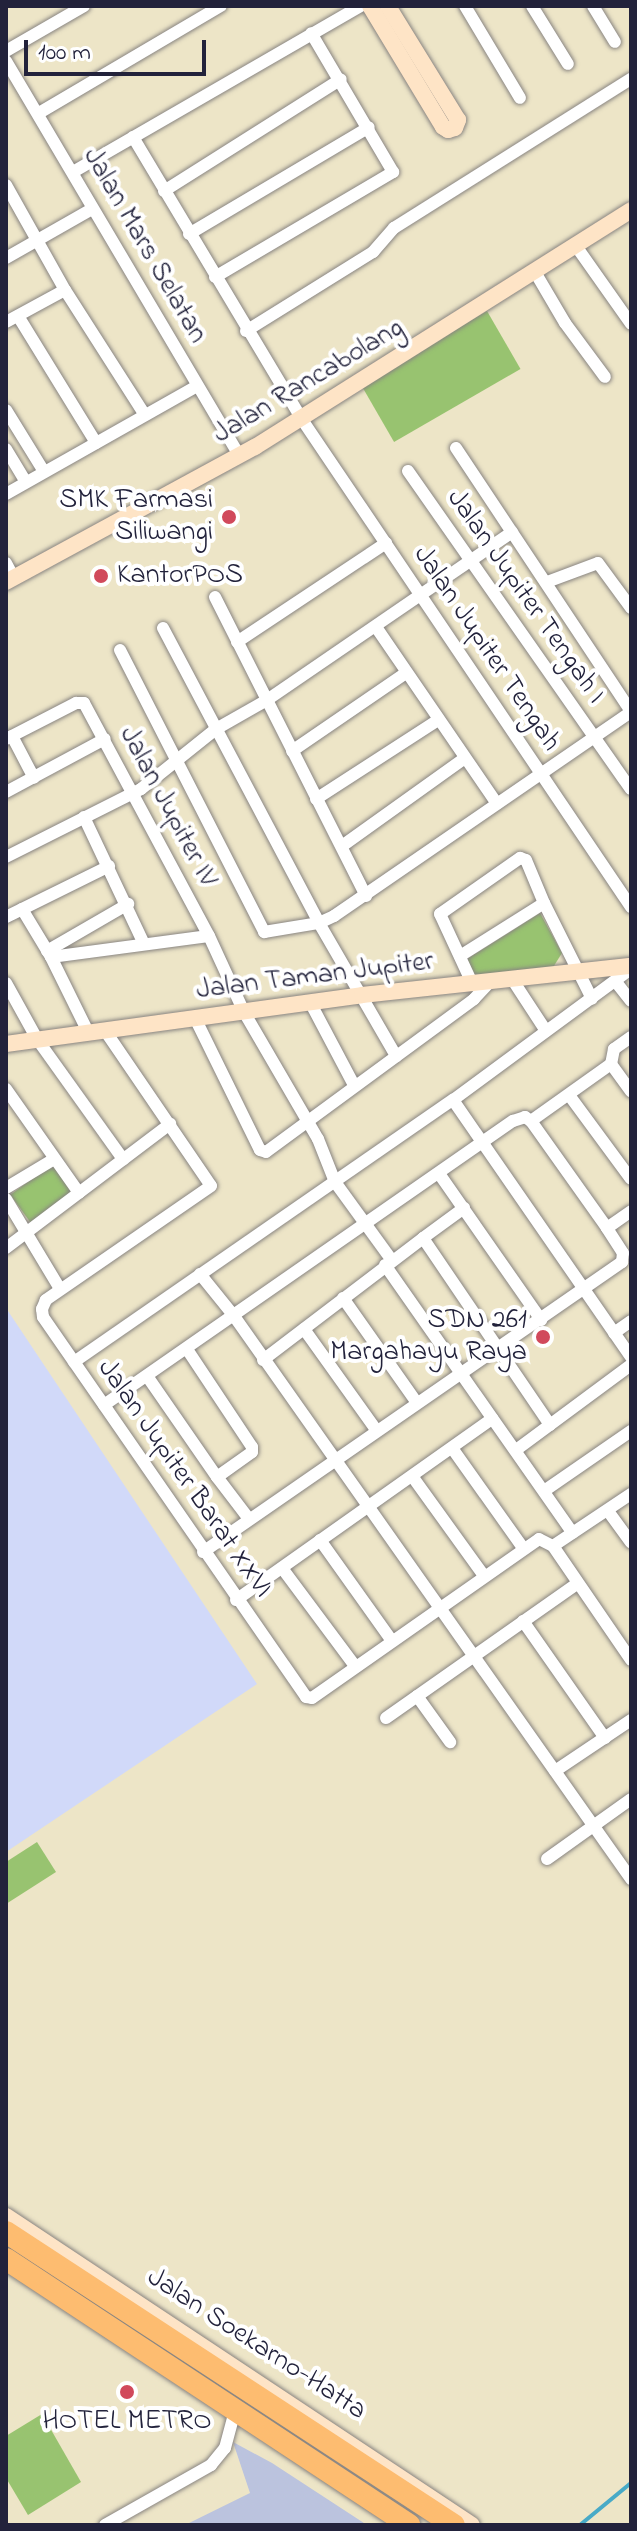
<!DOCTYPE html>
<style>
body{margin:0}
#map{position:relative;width:637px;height:2531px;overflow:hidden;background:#ede5c7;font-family:"Indie Flower",sans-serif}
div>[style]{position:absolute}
.built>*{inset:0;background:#d1d9f9}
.industrial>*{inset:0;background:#bbc3de}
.green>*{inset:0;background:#98c370;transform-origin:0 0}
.stream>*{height:4px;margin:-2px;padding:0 2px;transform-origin:2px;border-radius:2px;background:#48aac7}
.roads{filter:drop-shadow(0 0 2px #888481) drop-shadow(0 0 2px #888481)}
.street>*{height:12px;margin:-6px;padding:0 6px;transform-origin:6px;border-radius:6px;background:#fff}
.secondary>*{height:16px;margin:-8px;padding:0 8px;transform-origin:8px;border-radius:8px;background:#fee4c6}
.highway>*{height:22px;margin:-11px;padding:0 11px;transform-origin:11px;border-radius:11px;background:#fdbc70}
.dots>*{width:22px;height:22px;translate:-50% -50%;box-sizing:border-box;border:4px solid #fff;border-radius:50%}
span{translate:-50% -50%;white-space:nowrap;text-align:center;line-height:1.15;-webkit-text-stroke:8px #fff;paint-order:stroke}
.street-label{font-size:28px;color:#22223b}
.poi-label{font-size:28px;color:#22223b}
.right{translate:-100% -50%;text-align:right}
.left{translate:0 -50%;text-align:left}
.frame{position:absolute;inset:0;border:8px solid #22223b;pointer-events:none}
.scale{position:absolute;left:24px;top:40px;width:182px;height:36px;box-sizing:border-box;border:4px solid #22223b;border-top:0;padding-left:10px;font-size:24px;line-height:28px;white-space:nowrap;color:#22223b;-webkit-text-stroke:6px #fff;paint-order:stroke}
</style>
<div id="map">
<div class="built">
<i style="clip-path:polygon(6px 1308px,257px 1684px,6px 1852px)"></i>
</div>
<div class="industrial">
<i style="clip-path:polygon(233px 2442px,272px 2463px,367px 2525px,185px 2525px,250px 2493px)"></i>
</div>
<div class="green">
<i style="left:487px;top:311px;width:67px;height:146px;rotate:60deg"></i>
<i style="clip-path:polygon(540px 913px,562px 953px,552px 969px,476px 979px,467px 959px)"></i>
<i style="left:54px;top:1163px;width:34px;height:54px;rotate:54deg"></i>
<i style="clip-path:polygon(37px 1842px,56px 1872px,6px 1904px,6px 1862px)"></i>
<i style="clip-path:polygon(42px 2414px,81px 2482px,28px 2515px,6px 2478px,6px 2436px)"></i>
</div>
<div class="stream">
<i style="left:580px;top:2525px;width:66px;rotate:-39.5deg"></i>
</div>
<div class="roads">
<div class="street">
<i style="left:465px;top:6px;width:107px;rotate:59.1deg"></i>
<i style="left:532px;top:6px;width:68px;rotate:58.2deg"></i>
<i style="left:593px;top:6px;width:42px;rotate:58.6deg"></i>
<i style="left:6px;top:51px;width:90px;rotate:-30deg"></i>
<i style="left:6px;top:61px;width:459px;rotate:59.4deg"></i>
<i style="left:39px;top:113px;width:211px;rotate:-30.5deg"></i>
<i style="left:133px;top:137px;width:327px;rotate:59.1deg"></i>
<i style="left:301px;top:418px;width:590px;rotate:55.99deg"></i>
<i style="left:73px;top:172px;width:332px;rotate:-30deg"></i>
<i style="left:6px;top:185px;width:120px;rotate:60.7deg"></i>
<i style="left:65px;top:290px;width:148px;rotate:57.4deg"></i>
<i style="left:164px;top:191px;width:209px;rotate:-32.3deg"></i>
<i style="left:189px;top:234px;width:209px;rotate:-30.7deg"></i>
<i style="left:576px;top:246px;width:95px;rotate:54.8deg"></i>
<i style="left:6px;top:258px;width:99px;rotate:-29.7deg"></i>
<i style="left:535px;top:272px;width:59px;rotate:59.5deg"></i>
<i style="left:565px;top:323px;width:67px;rotate:53.5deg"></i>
<i style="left:215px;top:277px;width:207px;rotate:-30.5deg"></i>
<i style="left:393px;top:172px;width:161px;rotate:-120.5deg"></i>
<i style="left:18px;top:316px;width:149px;rotate:58.4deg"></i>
<i style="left:6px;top:322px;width:67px;rotate:-28.5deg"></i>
<i style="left:246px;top:331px;width:150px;rotate:-31.9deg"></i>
<i style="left:373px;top:252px;width:32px;rotate:-49deg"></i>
<i style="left:394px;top:228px;width:280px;rotate:-32.2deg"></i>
<i style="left:6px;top:410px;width:70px;rotate:58.3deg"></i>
<i style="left:456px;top:448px;width:316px;rotate:56.4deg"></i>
<i style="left:6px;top:449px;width:37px;rotate:59deg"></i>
<i style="left:408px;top:471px;width:388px;rotate:55deg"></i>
<i style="left:6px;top:494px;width:219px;rotate:-29.5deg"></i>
<i style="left:6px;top:563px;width:17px;rotate:62deg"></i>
<i style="left:547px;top:582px;width:54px;rotate:-20.4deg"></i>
<i style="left:598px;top:563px;width:56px;rotate:53.7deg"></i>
<i style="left:215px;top:597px;width:335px;rotate:63.2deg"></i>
<i style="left:376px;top:627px;width:214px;rotate:55.6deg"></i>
<i style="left:163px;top:628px;width:334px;rotate:62.1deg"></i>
<i style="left:319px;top:923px;width:154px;rotate:59.9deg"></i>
<i style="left:237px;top:642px;width:179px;rotate:-33.6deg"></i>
<i style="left:120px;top:650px;width:317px;rotate:62.9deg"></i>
<i style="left:264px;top:932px;width:56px;rotate:-9.3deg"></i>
<i style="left:319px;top:923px;width:17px;rotate:-25deg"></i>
<i style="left:334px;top:916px;width:360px;rotate:-34.5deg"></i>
<i style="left:12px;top:736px;width:47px;rotate:62.4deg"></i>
<i style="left:6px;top:739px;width:79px;rotate:-27.2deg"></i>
<i style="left:76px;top:703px;width:8px"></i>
<i style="left:84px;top:703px;width:264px;rotate:61.8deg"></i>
<i style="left:209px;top:936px;width:84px;rotate:65.3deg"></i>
<i style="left:244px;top:1012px;width:147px;rotate:59.8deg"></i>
<i style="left:318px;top:1139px;width:46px;rotate:68.4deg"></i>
<i style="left:335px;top:1182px;width:95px;rotate:54deg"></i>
<i style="left:292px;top:751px;width:138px;rotate:-34.4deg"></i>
<i style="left:6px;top:792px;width:112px;rotate:-28.2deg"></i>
<i style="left:316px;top:799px;width:145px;rotate:-32.9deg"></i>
<i style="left:84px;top:817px;width:140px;rotate:64.7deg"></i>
<i style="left:342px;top:846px;width:151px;rotate:-35.6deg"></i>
<i style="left:6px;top:857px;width:151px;rotate:-26.7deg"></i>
<i style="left:141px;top:789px;width:96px;rotate:-38.7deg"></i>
<i style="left:216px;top:729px;width:59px;rotate:-29.6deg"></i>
<i style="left:267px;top:700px;width:297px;rotate:-34.4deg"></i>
<i style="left:22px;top:909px;width:56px;rotate:58.9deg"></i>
<i style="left:51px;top:957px;width:86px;rotate:63.7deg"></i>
<i style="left:6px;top:917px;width:115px;rotate:-26.3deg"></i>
<i style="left:47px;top:951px;width:94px;rotate:-30.1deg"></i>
<i style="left:460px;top:956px;width:99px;rotate:-32.2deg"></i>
<i style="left:544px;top:903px;width:107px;rotate:63.4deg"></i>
<i style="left:51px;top:957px;width:159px;rotate:-7.6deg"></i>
<i style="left:512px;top:979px;width:62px;rotate:56.8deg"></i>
<i style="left:616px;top:982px;width:24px;rotate:52deg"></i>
<i style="left:6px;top:983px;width:64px;rotate:61deg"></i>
<i style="left:37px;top:1039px;width:148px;rotate:54.4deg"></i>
<i style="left:472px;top:983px;width:76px;rotate:-114.9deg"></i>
<i style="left:440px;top:914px;width:98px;rotate:-35deg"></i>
<i style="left:520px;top:858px;width:6px;rotate:18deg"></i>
<i style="left:526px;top:860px;width:47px;rotate:67.3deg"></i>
<i style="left:310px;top:1002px;width:94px;rotate:62.1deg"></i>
<i style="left:195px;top:1018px;width:147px;rotate:63.8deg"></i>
<i style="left:260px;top:1150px;width:6px;rotate:18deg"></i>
<i style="left:266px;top:1152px;width:258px;rotate:-36.3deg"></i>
<i style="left:474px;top:999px;width:25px;rotate:-47deg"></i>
<i style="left:106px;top:1032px;width:186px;rotate:55.7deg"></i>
<i style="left:211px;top:1186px;width:201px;rotate:145.4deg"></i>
<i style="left:46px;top:1300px;width:10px;rotate:114deg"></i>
<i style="left:42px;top:1309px;width:8px;rotate:83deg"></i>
<i style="left:43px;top:1317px;width:462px;rotate:55.3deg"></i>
<i style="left:306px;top:1697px;width:6px;rotate:9deg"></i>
<i style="left:312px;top:1698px;width:277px;rotate:-35deg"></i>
<i style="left:539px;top:1539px;width:16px;rotate:27deg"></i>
<i style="left:553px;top:1546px;width:138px;rotate:55.6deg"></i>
<i style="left:631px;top:1037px;width:21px;rotate:145deg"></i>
<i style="left:614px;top:1049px;width:15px;rotate:101deg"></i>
<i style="left:611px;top:1064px;width:34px;rotate:54deg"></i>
<i style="left:6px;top:1089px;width:127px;rotate:54.9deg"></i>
<i style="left:569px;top:1095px;width:104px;rotate:53.6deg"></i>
<i style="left:453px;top:1100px;width:313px;rotate:55.3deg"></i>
<i style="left:531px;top:1121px;width:131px;rotate:54.6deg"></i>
<i style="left:440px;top:1175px;width:177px;rotate:55.1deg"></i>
<i style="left:6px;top:1188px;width:56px;rotate:-31.1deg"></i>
<i style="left:6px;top:1199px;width:105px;rotate:59deg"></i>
<i style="left:423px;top:1238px;width:51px;rotate:-36.2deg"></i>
<i style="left:6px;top:1248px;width:206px;rotate:-37.1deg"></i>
<i style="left:385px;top:1265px;width:327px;rotate:55deg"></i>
<i style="left:200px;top:1274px;width:54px;rotate:51deg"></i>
<i style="left:234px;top:1316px;width:689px;rotate:54.81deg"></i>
<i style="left:343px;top:1298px;width:128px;rotate:54.8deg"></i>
<i style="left:304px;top:1329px;width:125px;rotate:54.4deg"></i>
<i style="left:614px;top:1333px;width:21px;rotate:-35deg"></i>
<i style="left:263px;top:1360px;width:201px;rotate:-37.3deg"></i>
<i style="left:423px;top:1238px;width:226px;rotate:55.8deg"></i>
<i style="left:74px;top:1362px;width:461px;rotate:-34.7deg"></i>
<i style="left:453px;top:1100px;width:221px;rotate:-36.4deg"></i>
<i style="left:147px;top:1376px;width:123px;rotate:55.3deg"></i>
<i style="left:217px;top:1477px;width:43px;rotate:-35.5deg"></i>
<i style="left:252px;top:1452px;width:5px;rotate:-90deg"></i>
<i style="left:252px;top:1447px;width:118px;rotate:-123.6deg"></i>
<i style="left:104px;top:1405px;width:498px;rotate:-34.8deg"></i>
<i style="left:513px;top:1121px;width:13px;rotate:-18deg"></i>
<i style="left:525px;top:1117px;width:7px;rotate:34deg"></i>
<i style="left:531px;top:1121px;width:98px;rotate:-35.5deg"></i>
<i style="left:452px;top:1448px;width:123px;rotate:54.6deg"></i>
<i style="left:516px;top:1450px;width:143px;rotate:-36.5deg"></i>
<i style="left:412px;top:1476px;width:123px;rotate:54.2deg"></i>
<i style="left:217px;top:1477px;width:53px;rotate:52.7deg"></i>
<i style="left:544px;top:1491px;width:106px;rotate:-34.6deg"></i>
<i style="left:608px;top:1511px;width:39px;rotate:54deg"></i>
<i style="left:320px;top:1540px;width:124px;rotate:54.5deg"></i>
<i style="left:553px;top:1546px;width:94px;rotate:-33.7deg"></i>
<i style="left:203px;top:1552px;width:510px;rotate:-34.69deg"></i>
<i style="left:622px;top:1262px;width:9px;rotate:-84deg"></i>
<i style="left:623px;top:1253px;width:30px;rotate:-123deg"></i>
<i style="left:607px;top:1228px;width:29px;rotate:-35deg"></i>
<i style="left:282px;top:1568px;width:122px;rotate:53.3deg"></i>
<i style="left:236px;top:1600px;width:314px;rotate:-35.3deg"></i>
<i style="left:523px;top:1621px;width:143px;rotate:55deg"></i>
<i style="left:417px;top:1696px;width:57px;rotate:54.3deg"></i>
<i style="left:386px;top:1718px;width:233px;rotate:-35.1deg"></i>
<i style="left:555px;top:1771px;width:92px;rotate:-33.9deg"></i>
<i style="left:547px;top:1859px;width:103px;rotate:-35.5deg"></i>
<i style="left:105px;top:2525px;width:122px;rotate:-29.5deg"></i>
<i style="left:211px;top:2465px;width:22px;rotate:-51deg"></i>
<i style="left:225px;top:2448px;width:31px;rotate:-75deg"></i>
</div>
<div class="secondary">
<i style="left:370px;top:6px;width:141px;rotate:58.9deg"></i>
<i style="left:443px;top:127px;width:6px;rotate:31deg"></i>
<i style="left:448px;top:130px;width:7px;rotate:-16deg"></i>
<i style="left:455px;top:128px;width:9px;rotate:-69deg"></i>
<i style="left:458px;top:120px;width:134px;rotate:-121.6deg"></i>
<i style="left:6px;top:582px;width:283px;rotate:-28.5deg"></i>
<i style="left:255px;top:447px;width:444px;rotate:-32.2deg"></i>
<i style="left:6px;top:1044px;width:359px;rotate:-7.8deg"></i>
<i style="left:362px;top:995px;width:271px;rotate:-6.2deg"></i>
<i style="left:6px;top:2216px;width:559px;rotate:33.55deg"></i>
</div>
<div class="highway">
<i style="left:6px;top:2232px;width:535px;rotate:33.19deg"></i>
<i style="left:6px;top:2259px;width:483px;rotate:33.4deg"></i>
</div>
</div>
<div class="dots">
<i style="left:229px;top:517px;background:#d1495b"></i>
<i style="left:101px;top:576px;background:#d1495b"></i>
<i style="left:543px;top:1337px;background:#d1495b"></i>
<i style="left:127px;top:2392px;background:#d1495b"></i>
</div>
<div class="street-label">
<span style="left:144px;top:246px;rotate:60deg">Jalan Mars Selatan</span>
<span style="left:309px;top:382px;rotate:-31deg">Jalan Rancabolang</span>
<span style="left:525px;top:597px;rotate:55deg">Jalan Jupiter Tengah I</span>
<span style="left:486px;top:649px;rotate:56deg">Jalan Jupiter Tengah</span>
<span style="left:167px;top:807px;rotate:62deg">Jalan Jupiter IV</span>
<span style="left:315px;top:977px;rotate:-7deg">Jalan Taman Jupiter</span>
<span style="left:184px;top:1479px;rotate:55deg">Jalan Jupiter Barat XXVI</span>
<span style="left:256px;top:2345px;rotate:33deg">Jalan Soekarno-Hatta</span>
</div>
<div class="poi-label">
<span class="right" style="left:213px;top:517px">SMK Farmasi<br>Siliwangi</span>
<span class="left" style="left:117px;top:576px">KantorPOS</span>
<span class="right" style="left:527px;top:1337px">SDN 261<br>Margahayu Raya</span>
<span style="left:127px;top:2422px">HOTEL METRO</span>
</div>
<div class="frame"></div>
<div class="scale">100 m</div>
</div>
